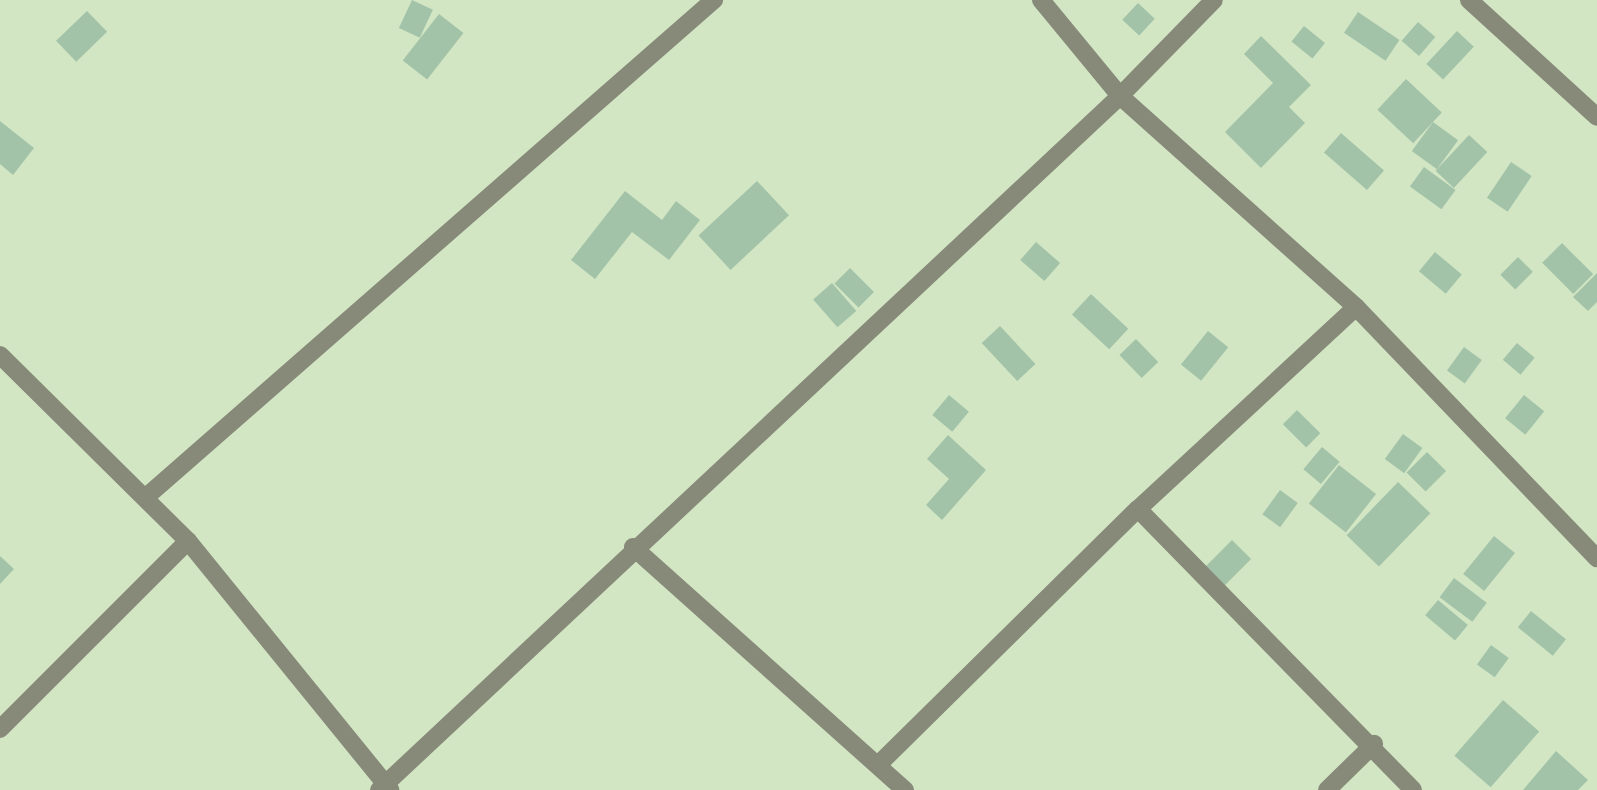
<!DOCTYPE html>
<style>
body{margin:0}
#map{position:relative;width:1597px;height:790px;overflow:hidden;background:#d2e6c4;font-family:"Varela Round",sans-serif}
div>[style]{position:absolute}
.building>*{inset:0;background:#a3c3a9;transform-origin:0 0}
.minor>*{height:18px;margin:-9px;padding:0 9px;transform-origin:9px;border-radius:9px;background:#878979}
span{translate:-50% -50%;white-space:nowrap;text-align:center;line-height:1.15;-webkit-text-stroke:5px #fff;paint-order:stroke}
</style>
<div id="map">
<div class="building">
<i style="left:412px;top:0;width:23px;height:31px;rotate:25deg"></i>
<i style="left:1138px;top:3px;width:23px;height:23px;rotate:43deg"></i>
<i style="left:87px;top:11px;width:29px;height:43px;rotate:46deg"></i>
<i style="left:1358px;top:12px;width:50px;height:25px;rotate:34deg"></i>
<i style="left:439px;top:14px;width:31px;height:59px;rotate:38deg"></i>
<i style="left:1418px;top:22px;width:23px;height:25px;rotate:41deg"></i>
<i style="left:1304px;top:26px;width:27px;height:20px;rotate:39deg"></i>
<i style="left:1457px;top:31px;width:23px;height:45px;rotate:43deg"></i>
<i style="clip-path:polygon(1261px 36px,1311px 85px,1289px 107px,1305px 123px,1261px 168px,1225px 132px,1273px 83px,1244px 54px)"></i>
<i style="left:1406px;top:79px;width:49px;height:42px;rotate:43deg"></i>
<i style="clip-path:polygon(0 121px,34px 148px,13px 175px,0 164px)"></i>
<i style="left:1433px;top:122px;width:31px;height:36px;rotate:36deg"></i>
<i style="left:1341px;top:133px;width:57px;height:26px;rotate:41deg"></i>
<i style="left:1469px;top:135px;width:25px;height:49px;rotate:43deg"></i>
<i style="left:1511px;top:162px;width:25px;height:43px;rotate:34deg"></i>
<i style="left:1424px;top:167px;width:39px;height:24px;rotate:36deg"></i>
<i style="left:757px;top:181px;width:47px;height:80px;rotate:47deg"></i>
<i style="clip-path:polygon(625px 191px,662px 220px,676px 201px,700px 220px,669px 260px,632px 232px,595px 279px,571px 260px)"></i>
<i style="left:1036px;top:242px;width:32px;height:24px;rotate:41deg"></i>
<i style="left:1562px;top:243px;width:44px;height:28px;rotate:45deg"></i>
<i style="left:1435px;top:252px;width:35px;height:25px;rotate:40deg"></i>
<i style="left:1518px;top:257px;width:21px;height:25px;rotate:45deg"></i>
<i style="left:850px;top:268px;width:34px;height:22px;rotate:45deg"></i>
<i style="clip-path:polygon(1597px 273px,1597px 302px,1588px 311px,1573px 297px)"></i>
<i style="left:832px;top:283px;width:37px;height:25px;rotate:49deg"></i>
<i style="left:1091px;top:294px;width:51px;height:28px;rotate:43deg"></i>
<i style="left:1000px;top:326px;width:52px;height:25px;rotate:47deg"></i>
<i style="left:1208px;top:331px;width:26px;height:43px;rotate:39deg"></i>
<i style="left:1136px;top:339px;width:32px;height:23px;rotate:46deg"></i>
<i style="left:1517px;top:343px;width:23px;height:22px;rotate:40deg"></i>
<i style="left:1464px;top:347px;width:22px;height:29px;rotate:36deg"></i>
<i style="left:949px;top:395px;width:26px;height:26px;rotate:40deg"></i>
<i style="left:1524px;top:395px;width:26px;height:30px;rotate:39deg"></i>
<i style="left:1297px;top:410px;width:33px;height:20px;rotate:45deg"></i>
<i style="left:1403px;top:434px;width:24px;height:31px;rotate:36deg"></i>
<i style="clip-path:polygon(948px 435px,986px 470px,942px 520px,926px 505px,949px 479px,927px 459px)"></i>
<i style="left:1322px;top:447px;width:23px;height:29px;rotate:40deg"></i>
<i style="left:1427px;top:452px;width:27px;height:29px;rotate:45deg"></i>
<i style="left:1339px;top:465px;width:47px;height:49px;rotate:38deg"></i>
<i style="left:1398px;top:482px;width:45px;height:74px;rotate:44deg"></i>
<i style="left:1280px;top:490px;width:22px;height:30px;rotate:36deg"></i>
<i style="left:1494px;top:536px;width:27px;height:49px;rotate:39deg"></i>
<i style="left:1232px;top:540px;width:27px;height:37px;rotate:45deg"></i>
<i style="clip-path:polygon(0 556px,14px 569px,0 584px)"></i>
<i style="left:1454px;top:578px;width:41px;height:24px;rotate:37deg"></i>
<i style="left:1438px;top:600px;width:39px;height:20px;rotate:40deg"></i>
<i style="left:1531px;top:611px;width:45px;height:21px;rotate:39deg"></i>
<i style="left:1491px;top:645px;width:22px;height:24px;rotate:36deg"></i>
<i style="left:1503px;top:700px;width:48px;height:74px;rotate:41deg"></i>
<i style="clip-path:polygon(1556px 751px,1588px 780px,1578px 790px,1523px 790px)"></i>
</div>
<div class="minor">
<i style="left:1041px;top:0;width:124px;rotate:50.5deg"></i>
<i style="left:1120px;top:96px;width:317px;rotate:41.8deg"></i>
<i style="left:1356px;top:307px;width:348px;rotate:46.2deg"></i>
<i style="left:1469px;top:0;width:173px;rotate:42.4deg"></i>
<i style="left:0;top:355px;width:264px;rotate:44.7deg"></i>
<i style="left:188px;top:541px;width:321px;rotate:50.9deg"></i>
<i style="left:146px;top:497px;width:755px;rotate:-41.19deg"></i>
<i style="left:1138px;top:509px;width:393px;rotate:45.6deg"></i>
<i style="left:633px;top:547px;width:365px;rotate:41.8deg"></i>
<i style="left:0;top:729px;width:266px;rotate:-45deg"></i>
<i style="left:879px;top:764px;width:363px;rotate:-44.6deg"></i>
<i style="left:1138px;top:509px;width:297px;rotate:-42.8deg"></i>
<i style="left:379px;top:790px;width:1015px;rotate:-43.12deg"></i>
<i style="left:1120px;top:96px;width:134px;rotate:-45.6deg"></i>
<i style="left:1327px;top:790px;width:66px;rotate:-44.4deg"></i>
</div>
</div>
